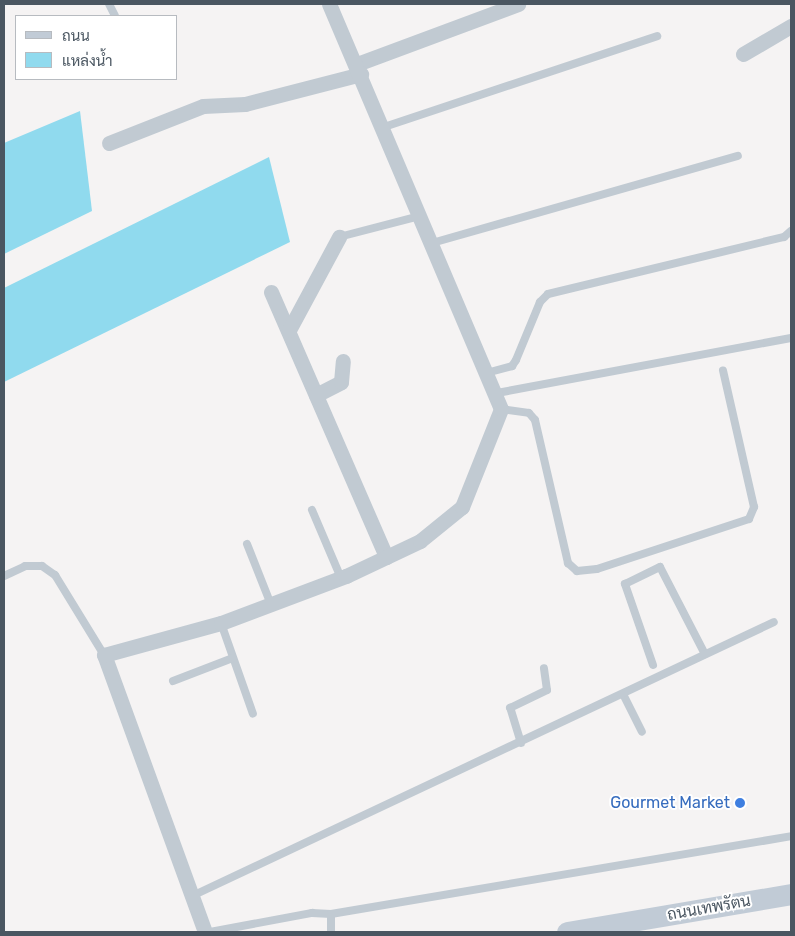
<!DOCTYPE html>
<meta charset="utf-8">
<style>
body{margin:0}
#map{position:relative;width:795px;height:936px;overflow:hidden;background:#f5f3f3;font-family:Rubik,Sarabun,sans-serif}
div>[style]{position:absolute}
.water>*{inset:0;background:#90daee}
.service>*{height:8px;margin:-4px;padding:0 4px;transform-origin:4px;border-radius:4px;background:#c1cad2}
.minor>*{height:15px;margin:-7.5px;padding:0 7.5px;transform-origin:7.5px;border-radius:7.5px;background:#c1cad2}
.secondary>*{height:21px;margin:-10.5px;padding:0 10.5px;transform-origin:10.5px;border-radius:10.5px;background:#c1cbd6}
.dots>*{width:14px;height:14px;translate:-50% -50%;box-sizing:border-box;border:2px solid #fff;border-radius:50%}
span{translate:-50% -50%;white-space:nowrap;text-align:center;line-height:1.15;-webkit-text-stroke:4px #fff;paint-order:stroke}
.shop-label{font-size:16px;color:#366cbe}
.right{translate:-100% -50%;text-align:right}
.street-label{font-size:16px;color:#4a5661}
.frame{position:absolute;inset:0;border:5px solid #4a5661;pointer-events:none}
.legend{position:absolute;left:15px;top:15px;width:162px;height:65px;box-sizing:border-box;background:#fff;border:1px solid #b7bbc0;margin:0;padding:6px 9px;list-style:none;font-size:15px;color:#4a5661}
.legend li{display:flex;align-items:center;gap:10px;height:25px}
.legend b{width:25px;border:1px solid #b7bbc0}
</style>
<div id="map">
<div class="water">
<i style="clip-path:polygon(80px 111px,92px 211px,4px 254px,4px 143px)"></i>
<i style="clip-path:polygon(269px 157px,290px 242px,4px 382px,4px 288px)"></i>
</div>
<div class="service">
<i style="left:109px;top:4px;width:13px;rotate:63deg"></i>
<i style="left:384px;top:127px;width:288px;rotate:-18.4deg"></i>
<i style="left:339px;top:237px;width:84px;rotate:-14.5deg"></i>
<i style="left:432px;top:243px;width:318px;rotate:-15.9deg"></i>
<i style="left:490px;top:372px;width:23px;rotate:-15deg"></i>
<i style="left:512px;top:366px;width:7px;rotate:-56deg"></i>
<i style="left:516px;top:360px;width:63px;rotate:-67.5deg"></i>
<i style="left:540px;top:302px;width:11px;rotate:-45deg"></i>
<i style="left:548px;top:294px;width:243px;rotate:-13.6deg"></i>
<i style="left:784px;top:237px;width:9px;rotate:-41deg"></i>
<i style="left:497px;top:393px;width:299px;rotate:-10.6deg"></i>
<i style="left:501px;top:409px;width:28px;rotate:8deg"></i>
<i style="left:529px;top:413px;width:9px;rotate:49deg"></i>
<i style="left:535px;top:420px;width:147px;rotate:77deg"></i>
<i style="left:568px;top:563px;width:12px;rotate:42deg"></i>
<i style="left:577px;top:571px;width:20px;rotate:-6deg"></i>
<i style="left:597px;top:569px;width:160px;rotate:-18.2deg"></i>
<i style="left:749px;top:519px;width:13px;rotate:-67deg"></i>
<i style="left:754px;top:507px;width:140px;rotate:-102.8deg"></i>
<i style="left:312px;top:510px;width:74px;rotate:66.9deg"></i>
<i style="left:247px;top:544px;width:62px;rotate:68.4deg"></i>
<i style="left:4px;top:576px;width:23px;rotate:-25deg"></i>
<i style="left:25px;top:566px;width:17px"></i>
<i style="left:42px;top:566px;width:16px;rotate:35deg"></i>
<i style="left:55px;top:575px;width:94px;rotate:58.5deg"></i>
<i style="left:221px;top:623px;width:96px;rotate:70.6deg"></i>
<i style="left:653px;top:665px;width:86px;rotate:-109.1deg"></i>
<i style="left:625px;top:584px;width:39px;rotate:-26deg"></i>
<i style="left:660px;top:567px;width:98px;rotate:62.7deg"></i>
<i style="left:173px;top:681px;width:64px;rotate:-21deg"></i>
<i style="left:623px;top:694px;width:42px;rotate:63.4deg"></i>
<i style="left:521px;top:743px;width:37px;rotate:-107deg"></i>
<i style="left:510px;top:708px;width:41px;rotate:-25.9deg"></i>
<i style="left:547px;top:690px;width:22px;rotate:-98deg"></i>
<i style="left:192px;top:896px;width:643px;rotate:-25.21deg"></i>
<i style="left:210px;top:932px;width:104px;rotate:-10.6deg"></i>
<i style="left:312px;top:913px;width:19px;rotate:3deg"></i>
<i style="left:331px;top:932px;width:18px;rotate:-90deg"></i>
<i style="left:331px;top:914px;width:467px;rotate:-9.6deg"></i>
</div>
<div class="minor">
<i style="left:743px;top:54px;width:56px;rotate:-30.3deg"></i>
<i style="left:357px;top:64px;width:172px;rotate:-20.4deg"></i>
<i style="left:109px;top:143px;width:101px;rotate:-21.5deg"></i>
<i style="left:203px;top:106px;width:42px;rotate:-2.7deg"></i>
<i style="left:245px;top:104px;width:120px;rotate:-14.5deg"></i>
<i style="left:271px;top:292px;width:289px;rotate:66.5deg"></i>
<i style="left:289px;top:330px;width:106px;rotate:-61.7deg"></i>
<i style="left:316px;top:395px;width:28px;rotate:-27deg"></i>
<i style="left:341px;top:382px;width:21px;rotate:-85deg"></i>
<i style="left:205px;top:932px;width:295px;rotate:-110deg"></i>
<i style="left:104px;top:655px;width:121px;rotate:-15.3deg"></i>
<i style="left:221px;top:623px;width:134px;rotate:-20.6deg"></i>
<i style="left:346px;top:576px;width:82px;rotate:-25.3deg"></i>
<i style="left:420px;top:541px;width:54px;rotate:-39deg"></i>
<i style="left:462px;top:507px;width:105px;rotate:-68.3deg"></i>
<i style="left:501px;top:409px;width:440px;rotate:-113deg"></i>
</div>
<div class="secondary">
<i style="left:567px;top:932px;width:227px;rotate:-9.6deg"></i>
</div>
<div class="dots">
<i style="left:740px;top:803px;background:#3f7fe0"></i>
</div>
<div class="shop-label">
<span class="right" style="left:730px;top:803px">Gourmet Market</span>
</div>
<div class="street-label">
<span style="left:709px;top:908px;rotate:-10deg">ถนนเทพรัตน</span>
</div>
<div class="frame"></div>
<ul class="legend">
<li><b style="height:6px;background:#c1cbd6"></b>ถนน</li>
<li><b style="height:14px;background:#90daee"></b>แหล่งน้ำ</li>
</ul>
</div>
